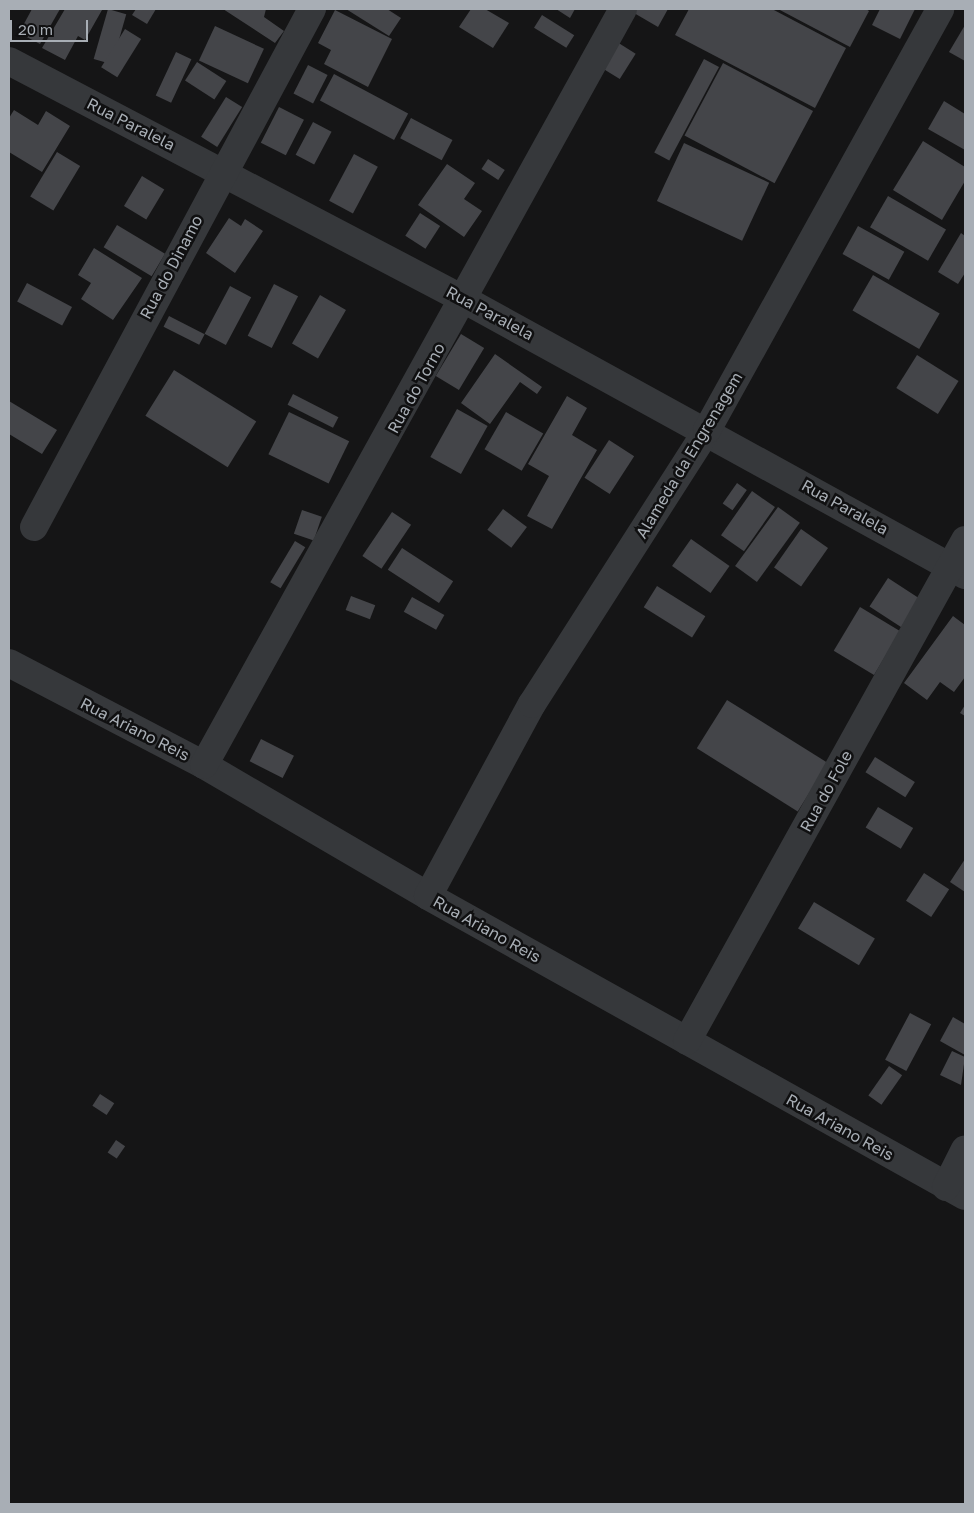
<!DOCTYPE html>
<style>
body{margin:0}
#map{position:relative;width:974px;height:1513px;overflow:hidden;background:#151516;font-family:"Golos Text",sans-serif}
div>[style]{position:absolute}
.building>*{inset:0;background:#444549;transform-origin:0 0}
.minor>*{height:28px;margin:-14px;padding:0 14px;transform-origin:14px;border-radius:14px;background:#36383b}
span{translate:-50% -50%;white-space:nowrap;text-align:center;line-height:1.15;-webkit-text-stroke:5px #101011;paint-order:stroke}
.street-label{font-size:16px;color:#a8aeb5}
.frame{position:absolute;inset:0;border:10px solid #a8aeb5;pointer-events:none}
.scale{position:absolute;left:10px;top:20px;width:78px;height:22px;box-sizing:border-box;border:2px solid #a8aeb5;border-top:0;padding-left:6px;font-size:15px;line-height:18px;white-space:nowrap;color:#a8aeb5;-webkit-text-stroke:4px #101011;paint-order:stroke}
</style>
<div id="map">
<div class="building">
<i style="clip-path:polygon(32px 9px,60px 9px,40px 44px,19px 33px)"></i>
<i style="clip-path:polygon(65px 9px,102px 10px,85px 40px,78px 36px,65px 60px,42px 48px)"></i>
<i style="left:108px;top:9px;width:19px;height:52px;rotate:16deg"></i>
<i style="clip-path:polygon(136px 9px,156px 9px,147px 24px,132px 15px)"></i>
<i style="clip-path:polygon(223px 9px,266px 9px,264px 17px,284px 31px,275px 43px)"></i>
<i style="clip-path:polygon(346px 9px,387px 9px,401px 18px,389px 36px)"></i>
<i style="clip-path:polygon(471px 9px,485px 9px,509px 23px,493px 48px,459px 27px)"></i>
<i style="clip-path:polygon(556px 9px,575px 9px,570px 18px)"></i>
<i style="clip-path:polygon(636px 9px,668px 9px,658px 27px,634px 13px)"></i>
<i style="clip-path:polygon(689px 9px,772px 9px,846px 48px,815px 108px,675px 35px)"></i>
<i style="clip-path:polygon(778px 9px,866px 9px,869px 11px,850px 47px)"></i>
<i style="clip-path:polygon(880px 9px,915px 9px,900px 39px,872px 25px)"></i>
<i style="clip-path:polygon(335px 10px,392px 39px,368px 87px,324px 64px,331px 50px,318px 43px)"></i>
<i style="left:542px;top:15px;width:38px;height:15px;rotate:32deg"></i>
<i style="clip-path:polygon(965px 25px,965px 61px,949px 52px)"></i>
<i style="left:215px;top:26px;width:54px;height:38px;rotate:25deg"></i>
<i style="left:125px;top:29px;width:19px;height:45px;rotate:32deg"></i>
<i style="left:617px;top:42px;width:22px;height:30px;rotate:32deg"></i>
<i style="left:176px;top:52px;width:17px;height:48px;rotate:25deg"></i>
<i style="left:704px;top:59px;width:17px;height:106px;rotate:28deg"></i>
<i style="left:197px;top:62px;width:35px;height:22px;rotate:33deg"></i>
<i style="left:723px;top:63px;width:102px;height:82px;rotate:28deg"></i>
<i style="left:308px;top:65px;width:22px;height:32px;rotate:27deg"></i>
<i style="left:334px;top:74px;width:84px;height:30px;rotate:28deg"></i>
<i style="left:226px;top:97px;width:19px;height:47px;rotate:32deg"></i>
<i style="clip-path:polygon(944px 101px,965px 114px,965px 150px,928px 129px)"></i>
<i style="left:279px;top:107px;width:28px;height:40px;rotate:27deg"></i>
<i style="clip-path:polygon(14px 110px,38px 125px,46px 111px,70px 126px,42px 172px,9px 152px,9px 118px)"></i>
<i style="left:411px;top:118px;width:47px;height:23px;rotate:28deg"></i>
<i style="left:313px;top:122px;width:21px;height:37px;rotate:28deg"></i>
<i style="clip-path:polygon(923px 141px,965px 167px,965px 181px,942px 220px,893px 190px)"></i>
<i style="left:684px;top:143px;width:94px;height:64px;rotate:25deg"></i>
<i style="left:57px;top:152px;width:27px;height:52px;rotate:31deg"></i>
<i style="left:354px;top:154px;width:27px;height:53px;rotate:28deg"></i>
<i style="left:488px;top:159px;width:20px;height:12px;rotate:33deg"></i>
<i style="clip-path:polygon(447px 164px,475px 183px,464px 199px,482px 211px,464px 237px,418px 205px)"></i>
<i style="left:142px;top:176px;width:26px;height:35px;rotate:31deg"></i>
<i style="left:888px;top:196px;width:67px;height:36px;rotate:30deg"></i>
<i style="left:420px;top:213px;width:24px;height:27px;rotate:33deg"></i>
<i style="clip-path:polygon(229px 218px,241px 226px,245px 219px,263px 231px,235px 273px,206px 253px)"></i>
<i style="left:117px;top:225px;width:56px;height:26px;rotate:31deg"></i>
<i style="left:858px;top:226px;width:53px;height:32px;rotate:29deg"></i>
<i style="clip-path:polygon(961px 233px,965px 236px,965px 273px,958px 284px,938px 272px)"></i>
<i style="clip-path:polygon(94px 248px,142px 278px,113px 320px,81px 299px,91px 283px,78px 275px)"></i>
<i style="left:873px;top:275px;width:77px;height:41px;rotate:30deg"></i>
<i style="left:27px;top:283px;width:51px;height:21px;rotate:28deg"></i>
<i style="left:274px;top:284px;width:27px;height:58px;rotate:27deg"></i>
<i style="left:230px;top:286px;width:24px;height:54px;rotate:28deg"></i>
<i style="left:320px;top:295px;width:30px;height:56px;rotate:30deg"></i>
<i style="left:169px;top:316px;width:40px;height:12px;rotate:27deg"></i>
<i style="left:461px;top:334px;width:27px;height:49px;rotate:31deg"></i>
<i style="clip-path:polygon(495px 354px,542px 387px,537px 394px,520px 382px,490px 424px,461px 403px)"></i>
<i style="left:917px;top:355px;width:49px;height:39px;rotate:32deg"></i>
<i style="left:174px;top:370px;width:97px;height:54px;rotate:32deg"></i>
<i style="left:293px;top:394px;width:51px;height:12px;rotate:27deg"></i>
<i style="clip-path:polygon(567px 396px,587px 408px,572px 435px,597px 450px,552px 529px,527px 516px,549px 476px,528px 464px)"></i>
<i style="clip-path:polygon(9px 401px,57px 430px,42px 454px,9px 434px)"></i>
<i style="left:457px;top:409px;width:35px;height:55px;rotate:29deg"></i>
<i style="left:289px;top:412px;width:67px;height:47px;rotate:26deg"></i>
<i style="left:506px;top:412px;width:43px;height:43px;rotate:30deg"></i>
<i style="left:609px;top:440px;width:30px;height:45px;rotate:33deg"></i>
<i style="left:737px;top:483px;width:12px;height:25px;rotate:35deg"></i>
<i style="left:752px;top:491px;width:28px;height:54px;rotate:35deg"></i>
<i style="left:778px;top:507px;width:27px;height:73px;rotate:36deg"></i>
<i style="left:503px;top:509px;width:30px;height:26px;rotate:37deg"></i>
<i style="left:302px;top:510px;width:21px;height:25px;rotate:19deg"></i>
<i style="left:392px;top:512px;width:23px;height:53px;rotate:34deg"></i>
<i style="left:801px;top:529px;width:33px;height:47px;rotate:35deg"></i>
<i style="left:691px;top:539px;width:47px;height:33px;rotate:35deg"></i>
<i style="left:295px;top:541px;width:12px;height:48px;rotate:31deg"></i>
<i style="left:402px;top:548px;width:61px;height:26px;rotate:33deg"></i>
<i style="left:888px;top:578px;width:38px;height:34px;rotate:33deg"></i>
<i style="left:657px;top:586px;width:57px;height:25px;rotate:32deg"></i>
<i style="left:351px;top:596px;width:26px;height:15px;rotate:21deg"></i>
<i style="left:412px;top:597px;width:37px;height:17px;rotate:29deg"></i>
<i style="left:860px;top:607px;width:47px;height:51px;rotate:31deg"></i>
<i style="clip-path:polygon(953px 616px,965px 625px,965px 677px,954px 692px,940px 682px,927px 700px,904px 683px)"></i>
<i style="left:727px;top:700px;width:119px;height:57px;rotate:32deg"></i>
<i style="clip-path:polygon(965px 705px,965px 716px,960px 713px)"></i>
<i style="left:261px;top:739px;width:37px;height:25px;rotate:27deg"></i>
<i style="left:875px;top:757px;width:47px;height:18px;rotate:32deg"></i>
<i style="left:878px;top:807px;width:41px;height:24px;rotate:31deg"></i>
<i style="clip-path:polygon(965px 859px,965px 892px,950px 882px)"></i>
<i style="left:924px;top:873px;width:30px;height:33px;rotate:33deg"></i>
<i style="left:814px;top:902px;width:71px;height:31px;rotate:31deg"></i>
<i style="left:910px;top:1013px;width:24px;height:53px;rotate:28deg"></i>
<i style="clip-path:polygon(953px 1017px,965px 1024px,965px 1055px,940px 1041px)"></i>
<i style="clip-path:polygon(952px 1051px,965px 1057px,961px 1085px,940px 1075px)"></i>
<i style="left:889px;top:1066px;width:16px;height:36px;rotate:35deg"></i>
<i style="left:100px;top:1094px;width:17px;height:14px;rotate:33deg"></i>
<i style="left:116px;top:1140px;width:11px;height:15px;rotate:34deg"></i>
</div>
<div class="minor">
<i style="left:9px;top:61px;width:515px;rotate:27.66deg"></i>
<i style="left:465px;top:300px;width:571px;rotate:28.81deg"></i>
<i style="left:34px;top:527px;width:588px;rotate:-61.78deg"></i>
<i style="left:9px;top:663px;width:220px;rotate:27.6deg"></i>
<i style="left:204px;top:765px;width:259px;rotate:30.3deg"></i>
<i style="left:428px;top:896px;width:615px;rotate:29.19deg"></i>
<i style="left:204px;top:765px;width:864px;rotate:-61deg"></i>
<i style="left:428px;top:896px;width:218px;rotate:-61.6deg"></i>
<i style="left:532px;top:704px;width:325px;rotate:-57.4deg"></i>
<i style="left:707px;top:430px;width:481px;rotate:-61deg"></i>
<i style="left:687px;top:1041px;width:573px;rotate:-60.97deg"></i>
<i style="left:946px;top:1187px;width:42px;rotate:-63.4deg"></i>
</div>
<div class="street-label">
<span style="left:131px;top:124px;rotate:27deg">Rua Paralela</span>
<span style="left:171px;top:267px;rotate:-62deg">Rua do Dinamo</span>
<span style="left:490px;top:313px;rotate:28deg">Rua Paralela</span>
<span style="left:416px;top:388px;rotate:-61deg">Rua do Torno</span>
<span style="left:689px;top:455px;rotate:-59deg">Alameda da Engrenagem</span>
<span style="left:845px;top:507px;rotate:29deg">Rua Paralela</span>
<span style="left:135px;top:729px;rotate:27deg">Rua Ariano Reis</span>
<span style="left:826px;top:791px;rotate:-61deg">Rua do Fole</span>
<span style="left:487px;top:929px;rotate:29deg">Rua Ariano Reis</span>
<span style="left:840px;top:1127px;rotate:29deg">Rua Ariano Reis</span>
</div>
<div class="frame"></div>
<div class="scale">20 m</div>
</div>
